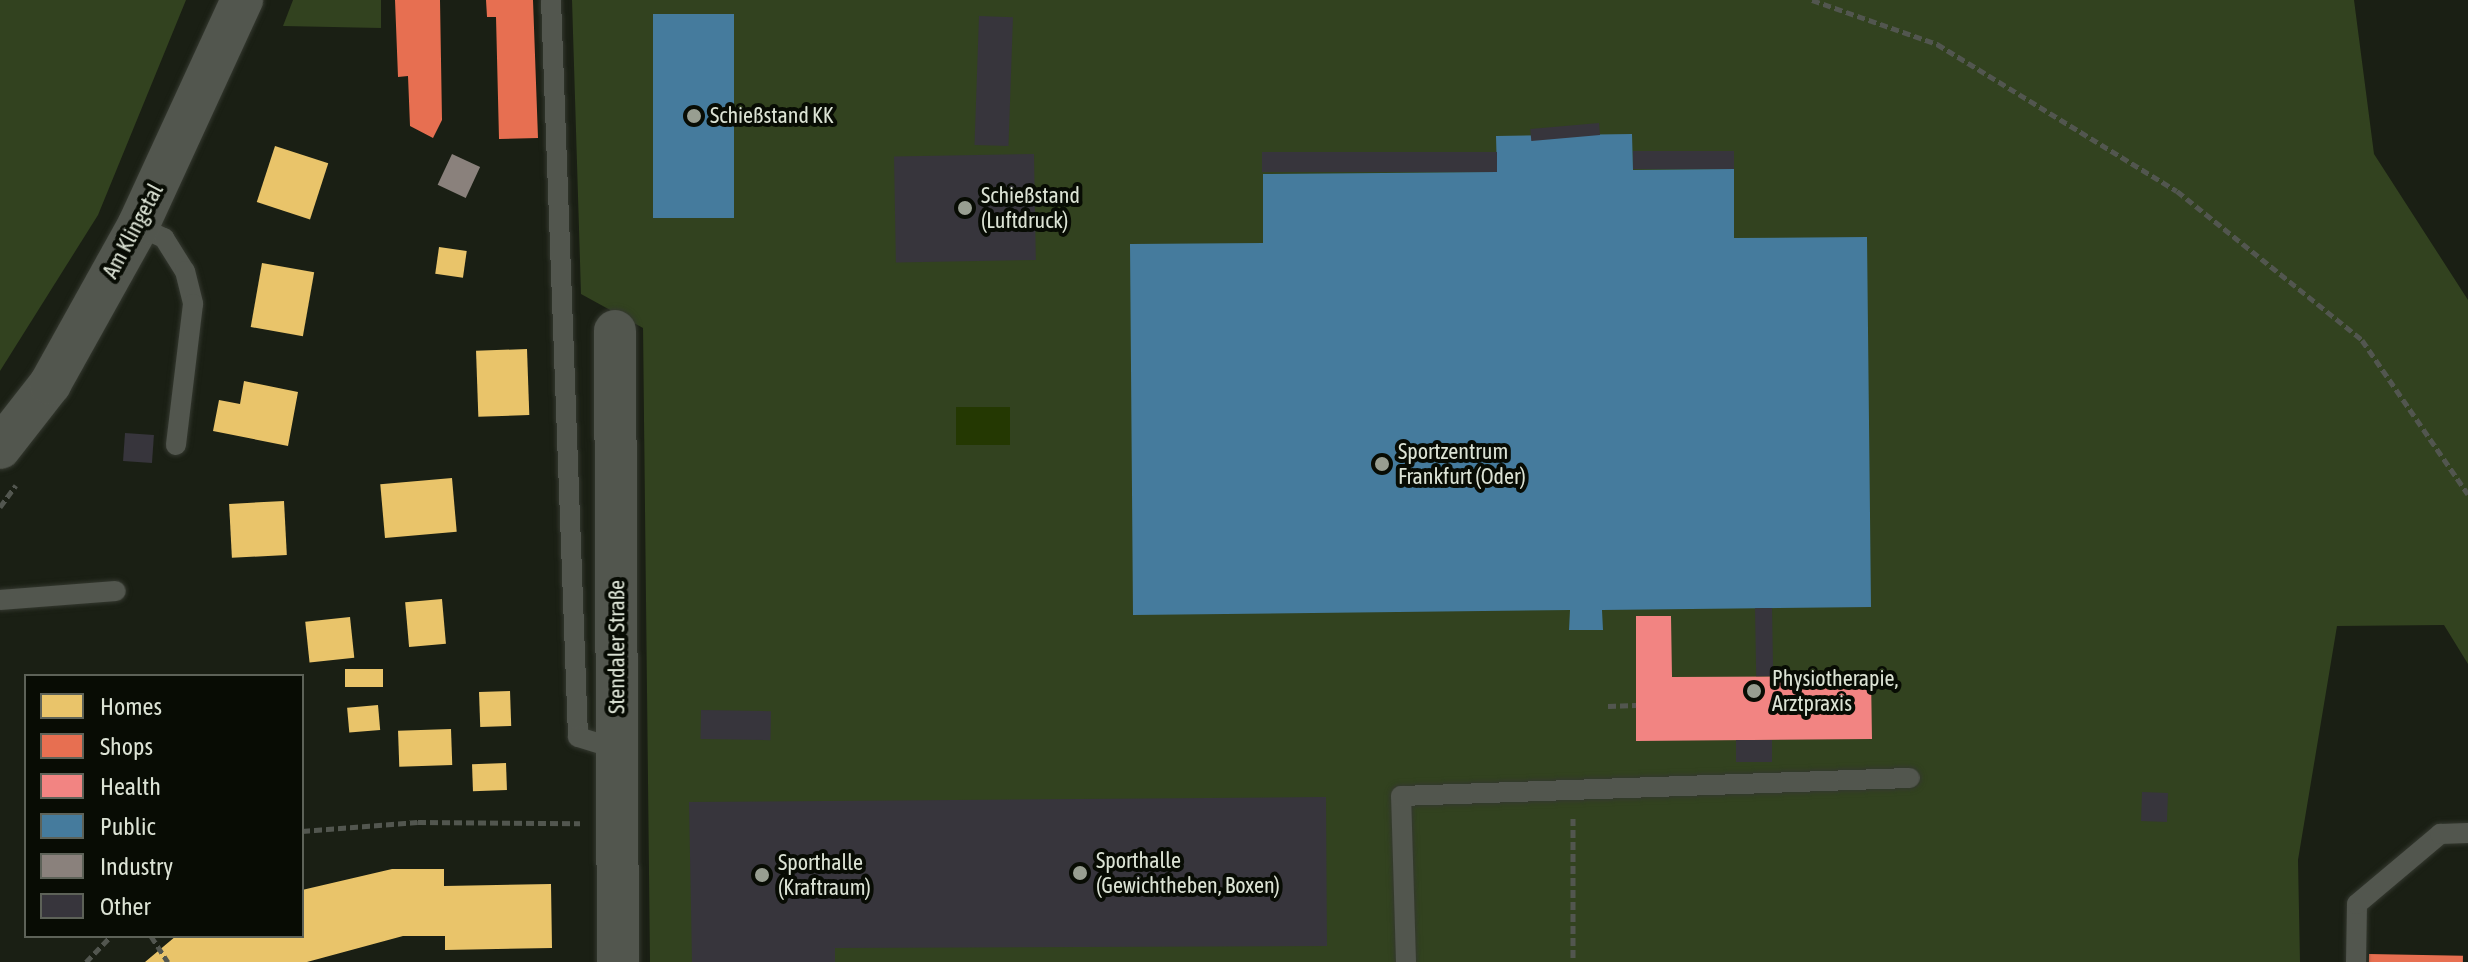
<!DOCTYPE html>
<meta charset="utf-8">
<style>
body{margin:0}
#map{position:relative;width:2468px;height:962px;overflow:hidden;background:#1a1f14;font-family:"Asap Condensed",sans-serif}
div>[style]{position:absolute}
.green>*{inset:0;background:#32421f}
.water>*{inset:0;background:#243802;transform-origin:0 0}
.homes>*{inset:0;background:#e9c46a;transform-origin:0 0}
.shops>*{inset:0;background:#e76f51;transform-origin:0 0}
.health>*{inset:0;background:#f28482}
.public>*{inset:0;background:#457b9d;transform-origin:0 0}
.industry>*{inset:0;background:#8a817c;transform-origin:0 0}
.building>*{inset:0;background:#37353c;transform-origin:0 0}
.path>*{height:5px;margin-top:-2.5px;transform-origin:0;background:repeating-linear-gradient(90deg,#52564f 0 8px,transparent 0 12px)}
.roads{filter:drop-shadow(0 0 2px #34382f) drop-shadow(0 0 2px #34382f)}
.lane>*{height:20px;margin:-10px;padding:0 10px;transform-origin:10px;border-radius:10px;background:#52564e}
.street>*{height:42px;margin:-21px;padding:0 21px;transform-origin:21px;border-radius:21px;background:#52564e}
.dots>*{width:22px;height:22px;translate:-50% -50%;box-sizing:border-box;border:4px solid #080c04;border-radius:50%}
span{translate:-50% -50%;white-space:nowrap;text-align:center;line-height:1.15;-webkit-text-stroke:8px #080c04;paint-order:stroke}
.poi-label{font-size:22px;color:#dce3d5}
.left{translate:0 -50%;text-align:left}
.street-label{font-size:22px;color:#dce3d5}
.legend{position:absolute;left:24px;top:674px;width:280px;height:264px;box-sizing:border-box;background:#080c04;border:2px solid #5d6258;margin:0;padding:10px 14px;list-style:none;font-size:24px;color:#dce3d5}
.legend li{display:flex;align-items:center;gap:16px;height:40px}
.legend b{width:40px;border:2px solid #5d6258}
</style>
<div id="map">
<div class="green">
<i style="clip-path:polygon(0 0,186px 0,98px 215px,0 371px)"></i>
<i style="clip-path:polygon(293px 0,381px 0,381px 28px,283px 26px)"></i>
<i style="clip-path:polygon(572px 0,2354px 0,2374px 154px,2468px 300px,2468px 664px,2444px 625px,2337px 626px,2298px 860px,2300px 962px,650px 962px,643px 328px,581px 294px)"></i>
</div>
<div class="water">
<i style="left:1010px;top:407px;width:38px;height:54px;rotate:90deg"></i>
</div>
<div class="homes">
<i style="left:275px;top:146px;width:56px;height:59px;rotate:18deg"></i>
<i style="left:439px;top:247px;width:28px;height:27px;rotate:8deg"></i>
<i style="left:262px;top:263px;width:53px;height:65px;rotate:10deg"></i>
<i style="left:527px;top:349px;width:66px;height:51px;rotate:88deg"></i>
<i style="clip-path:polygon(244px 381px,298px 392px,288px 446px,213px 431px,219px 400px,240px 404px)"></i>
<i style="left:452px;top:478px;width:54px;height:72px;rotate:85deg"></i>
<i style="left:284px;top:501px;width:54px;height:55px;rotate:87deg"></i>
<i style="left:442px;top:599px;width:45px;height:37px;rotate:85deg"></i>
<i style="left:350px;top:617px;width:41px;height:45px;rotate:84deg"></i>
<i style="left:383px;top:669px;width:18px;height:38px;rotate:90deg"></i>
<i style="left:510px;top:691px;width:35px;height:31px;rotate:88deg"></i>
<i style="left:378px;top:705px;width:25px;height:31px;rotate:85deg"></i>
<i style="left:451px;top:729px;width:36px;height:53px;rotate:88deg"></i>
<i style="left:506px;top:763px;width:27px;height:34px;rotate:88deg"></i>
<i style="clip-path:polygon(392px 869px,444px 869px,444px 886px,551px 884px,552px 948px,445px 950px,445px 936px,403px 936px,307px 962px,145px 962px,176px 936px,302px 936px,302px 890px)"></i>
</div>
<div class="shops">
<i style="clip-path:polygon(395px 0,440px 0,442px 120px,433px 138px,410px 126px,408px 76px,398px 77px)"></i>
<i style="clip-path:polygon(486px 0,533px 0,538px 138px,499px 139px,496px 17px,487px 17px)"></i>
<i style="left:2369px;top:954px;width:94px;height:8px;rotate:1deg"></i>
</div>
<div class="health">
<i style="clip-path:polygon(1636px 616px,1671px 616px,1672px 677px,1871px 676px,1872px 739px,1636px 741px)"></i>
</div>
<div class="public">
<i style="left:653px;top:14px;width:81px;height:204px"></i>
<i style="clip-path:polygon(1632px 134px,1633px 170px,1734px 169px,1734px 238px,1867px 237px,1871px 607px,1602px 610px,1603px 630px,1569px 630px,1570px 610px,1133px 615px,1130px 244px,1263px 243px,1263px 174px,1497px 172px,1496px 136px)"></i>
</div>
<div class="industry">
<i style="left:452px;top:154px;width:31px;height:34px;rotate:25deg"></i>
</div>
<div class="building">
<i style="left:979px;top:16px;width:34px;height:129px;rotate:2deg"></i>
<i style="left:1599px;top:123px;width:12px;height:69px;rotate:85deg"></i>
<i style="left:1734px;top:151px;width:18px;height:101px;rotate:90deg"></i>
<i style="left:1497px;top:152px;width:20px;height:235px;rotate:90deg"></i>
<i style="left:1034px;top:154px;width:106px;height:140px;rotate:89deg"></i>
<i style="left:125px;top:433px;width:29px;height:28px;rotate:4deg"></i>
<i style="left:1772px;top:608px;width:68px;height:17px;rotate:89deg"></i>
<i style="left:701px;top:710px;width:70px;height:29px;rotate:1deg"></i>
<i style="left:1736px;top:740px;width:36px;height:22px"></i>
<i style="left:2142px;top:792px;width:26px;height:29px;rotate:2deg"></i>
<i style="clip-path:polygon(1326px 797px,1327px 946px,835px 948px,835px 962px,692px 962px,689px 802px)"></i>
</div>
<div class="path">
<i style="left:1812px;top:0;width:133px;rotate:19.4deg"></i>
<i style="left:1937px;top:44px;width:281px;rotate:31.5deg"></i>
<i style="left:2177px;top:191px;width:238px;rotate:38.8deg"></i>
<i style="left:2362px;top:340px;width:187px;rotate:55.5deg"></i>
<i style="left:0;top:507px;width:27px;rotate:-54deg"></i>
<i style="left:1608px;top:706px;width:28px;rotate:-2deg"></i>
<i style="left:1573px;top:818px;width:144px;rotate:90deg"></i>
<i style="left:302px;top:831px;width:116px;rotate:-4.4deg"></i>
<i style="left:418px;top:822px;width:162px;rotate:0.4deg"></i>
<i style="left:151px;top:936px;width:31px;rotate:57deg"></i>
<i style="left:86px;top:962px;width:36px;rotate:-46deg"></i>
</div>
<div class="roads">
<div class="lane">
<i style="left:551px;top:0;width:737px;rotate:87.9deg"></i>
<i style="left:578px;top:737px;width:41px;rotate:17.1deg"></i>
<i style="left:138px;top:226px;width:29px;rotate:25deg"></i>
<i style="left:164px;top:238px;width:39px;rotate:58deg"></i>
<i style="left:185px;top:271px;width:34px;rotate:76deg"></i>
<i style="left:193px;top:304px;width:142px;rotate:96.9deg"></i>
<i style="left:0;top:600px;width:116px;rotate:-4.4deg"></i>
<i style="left:1406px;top:962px;width:166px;rotate:-91.7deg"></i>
<i style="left:1401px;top:796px;width:509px;rotate:-2.03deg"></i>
<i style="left:2356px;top:962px;width:58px;rotate:-89deg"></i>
<i style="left:2357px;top:904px;width:109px;rotate:-40.1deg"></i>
<i style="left:2440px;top:834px;width:28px;rotate:-2deg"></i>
</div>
<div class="street">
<i style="left:615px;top:331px;width:631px;rotate:89.73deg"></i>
<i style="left:0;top:448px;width:81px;rotate:-52deg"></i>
<i style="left:50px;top:384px;width:181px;rotate:-60.9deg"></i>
<i style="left:138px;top:226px;width:249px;rotate:-65.3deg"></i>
</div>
</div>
<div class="dots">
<i style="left:694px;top:116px;background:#989e91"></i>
<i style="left:965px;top:208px;background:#989e91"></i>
<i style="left:1382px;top:464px;background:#989e91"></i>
<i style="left:1754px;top:691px;background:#989e91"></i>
<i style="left:1080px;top:873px;background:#989e91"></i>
<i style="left:762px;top:875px;background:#989e91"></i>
</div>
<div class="poi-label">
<span class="left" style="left:710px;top:116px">Schießstand KK</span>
<span class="left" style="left:981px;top:208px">Schießstand<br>(Luftdruck)</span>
<span class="left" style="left:1398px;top:464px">Sportzentrum<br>Frankfurt (Oder)</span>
<span class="left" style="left:1772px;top:691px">Physiotherapie,<br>Arztpraxis</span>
<span class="left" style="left:1096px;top:873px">Sporthalle<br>(Gewichtheben, Boxen)</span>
<span class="left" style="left:778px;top:875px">Sporthalle<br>(Kraftraum)</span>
</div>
<div class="street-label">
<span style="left:133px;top:231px;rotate:-62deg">Am Klingetal</span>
<span style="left:617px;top:647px;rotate:-90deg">Stendaler Straße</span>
</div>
<ul class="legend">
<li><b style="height:22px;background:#e9c46a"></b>Homes</li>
<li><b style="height:22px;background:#e76f51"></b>Shops</li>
<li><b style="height:22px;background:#f28482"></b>Health</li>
<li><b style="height:22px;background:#457b9d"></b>Public</li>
<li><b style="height:22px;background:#8a817c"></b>Industry</li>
<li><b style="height:22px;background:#37353c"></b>Other</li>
</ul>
</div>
